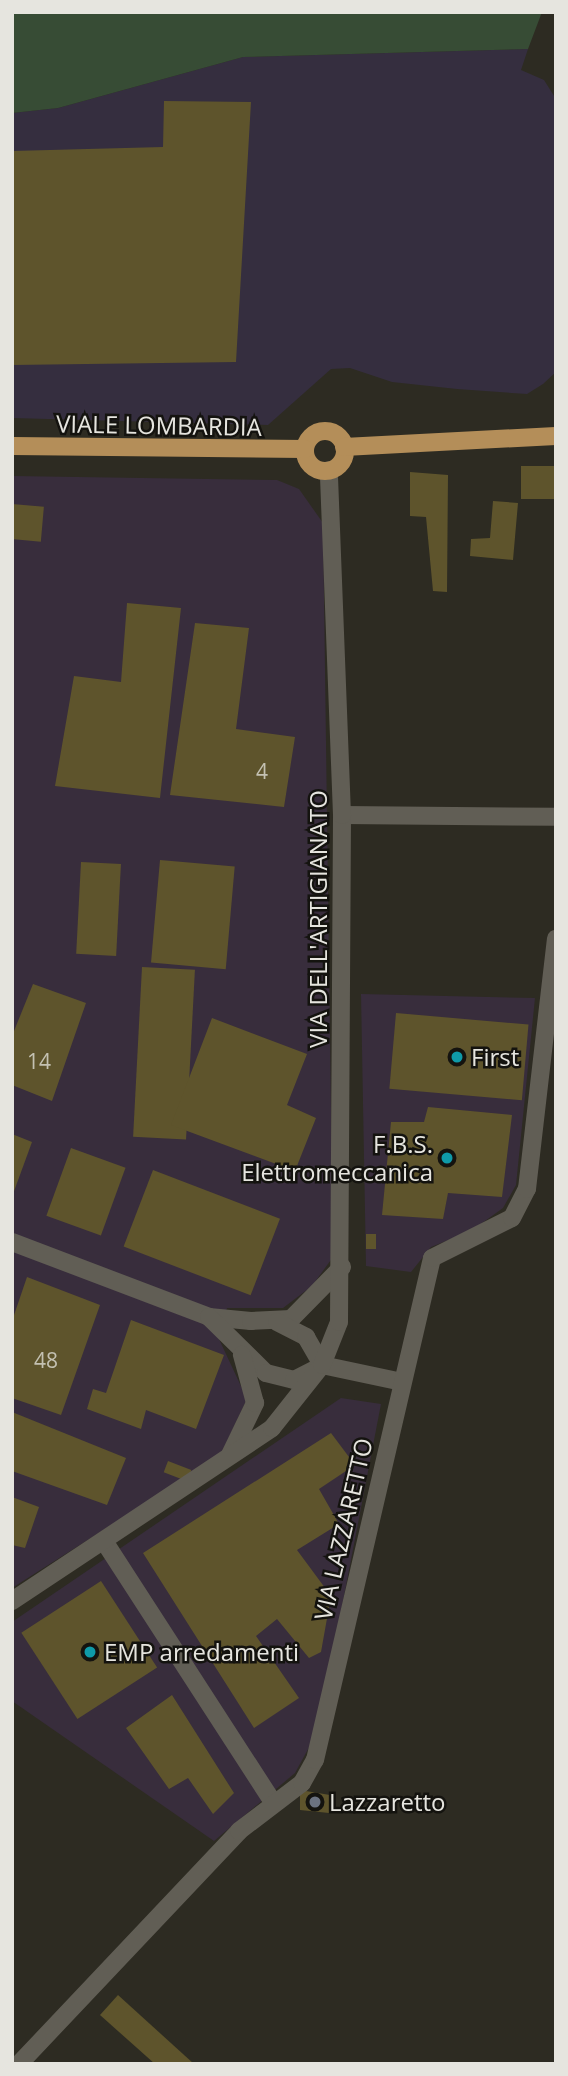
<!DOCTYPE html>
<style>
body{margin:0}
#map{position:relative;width:568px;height:2076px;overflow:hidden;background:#2d2b22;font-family:"Open Sans",sans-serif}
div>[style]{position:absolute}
.commercial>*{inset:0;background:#352e3f}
.industrial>*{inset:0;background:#382d3c}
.green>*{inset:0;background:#374c35}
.building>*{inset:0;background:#5e542c;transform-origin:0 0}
.minor>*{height:18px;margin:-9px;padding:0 9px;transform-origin:9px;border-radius:9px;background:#615e55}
.major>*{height:18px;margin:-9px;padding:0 9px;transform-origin:9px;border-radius:9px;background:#b48e59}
.major>.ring{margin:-9px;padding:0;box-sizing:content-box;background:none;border:18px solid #b48e59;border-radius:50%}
.dots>*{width:19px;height:19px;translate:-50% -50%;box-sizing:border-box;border:4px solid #14130f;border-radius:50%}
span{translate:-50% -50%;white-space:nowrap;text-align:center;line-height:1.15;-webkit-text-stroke:5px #14130f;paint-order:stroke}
.number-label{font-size:21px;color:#c4c1b2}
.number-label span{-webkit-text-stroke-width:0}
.street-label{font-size:24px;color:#e6e5df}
.poi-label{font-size:24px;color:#e6e5df}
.left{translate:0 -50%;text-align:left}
.right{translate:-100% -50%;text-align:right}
.frame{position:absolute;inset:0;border:14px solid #e6e5df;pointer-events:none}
</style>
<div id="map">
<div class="commercial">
<i style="clip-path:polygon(528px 49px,521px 70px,544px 80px,556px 99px,556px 372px,543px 384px,527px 394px,457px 389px,392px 382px,350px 368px,331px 369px,268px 425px,12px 418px,12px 113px,58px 108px,243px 57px)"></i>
</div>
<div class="industrial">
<i style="clip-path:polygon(12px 476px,277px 480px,299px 489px,323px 523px,333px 1257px,312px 1286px,283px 1308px,227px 1308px,219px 1339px,247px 1399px,220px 1456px,12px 1588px)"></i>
<i style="clip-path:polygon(361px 994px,535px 998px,516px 1185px,503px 1208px,471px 1231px,431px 1247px,411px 1272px,366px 1266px)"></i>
<i style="clip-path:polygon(341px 1398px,381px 1404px,318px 1731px,295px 1773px,214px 1841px,12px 1701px,12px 1622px)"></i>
</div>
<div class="green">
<i style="clip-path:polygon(12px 12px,542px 12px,528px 49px,243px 57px,58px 108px,12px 113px)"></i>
</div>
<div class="building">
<i style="clip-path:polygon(164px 101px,251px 102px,236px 362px,12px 365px,12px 151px,163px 147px)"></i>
<i style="left:521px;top:466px;width:34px;height:33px"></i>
<i style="clip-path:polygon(410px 472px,448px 475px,447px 592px,433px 591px,426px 517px,410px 516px)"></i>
<i style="clip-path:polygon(493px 501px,518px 503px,513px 560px,470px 556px,471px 539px,490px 538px)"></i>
<i style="left:12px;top:504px;width:32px;height:35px;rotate:5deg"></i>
<i style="clip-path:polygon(127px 603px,181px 608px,160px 798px,55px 786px,74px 676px,121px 682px)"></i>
<i style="clip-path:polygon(195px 623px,249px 628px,236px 729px,295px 737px,284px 807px,170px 795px)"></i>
<i style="left:160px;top:860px;width:75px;height:103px;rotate:5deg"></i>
<i style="left:81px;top:862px;width:40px;height:92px;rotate:3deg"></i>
<i style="left:142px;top:967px;width:53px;height:170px;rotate:3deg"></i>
<i style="clip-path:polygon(33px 984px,86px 1003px,52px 1101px,12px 1085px,12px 1036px)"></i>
<i style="left:396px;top:1013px;width:133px;height:76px;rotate:5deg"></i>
<i style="clip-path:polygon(212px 1018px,307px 1054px,287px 1105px,316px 1118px,295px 1171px,171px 1125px)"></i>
<i style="clip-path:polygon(428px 1107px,512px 1115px,502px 1197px,448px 1193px,443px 1219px,382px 1215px,391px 1122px,424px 1122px)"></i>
<i style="clip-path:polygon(12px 1134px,32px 1142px,13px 1194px,12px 1194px)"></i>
<i style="left:71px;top:1148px;width:58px;height:72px;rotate:20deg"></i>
<i style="left:153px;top:1170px;width:136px;height:82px;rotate:21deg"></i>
<i style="left:366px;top:1234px;width:10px;height:15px"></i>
<i style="clip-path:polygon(27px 1277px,100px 1305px,61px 1415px,12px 1398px,12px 1321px)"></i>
<i style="clip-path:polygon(131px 1320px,224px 1355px,196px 1429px,146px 1410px,141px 1429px,87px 1409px,93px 1389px,106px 1393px)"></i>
<i style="clip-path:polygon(12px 1412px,126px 1458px,107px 1505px,12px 1471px)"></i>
<i style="clip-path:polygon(331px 1433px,355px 1465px,319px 1489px,339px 1524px,297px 1550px,331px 1596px,321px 1652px,309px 1658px,277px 1619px,256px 1636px,299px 1698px,254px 1728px,143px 1553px)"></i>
<i style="left:168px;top:1461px;width:25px;height:12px;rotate:21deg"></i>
<i style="clip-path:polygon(12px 1497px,39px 1507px,25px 1548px,12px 1545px)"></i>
<i style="left:101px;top:1581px;width:103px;height:95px;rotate:57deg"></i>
<i style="clip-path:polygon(172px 1695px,234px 1793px,213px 1814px,188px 1778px,169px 1789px,126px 1728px)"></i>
<i style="clip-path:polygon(300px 1790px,330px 1795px,329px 1813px,300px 1810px)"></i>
<i style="clip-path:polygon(118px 1995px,194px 2064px,155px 2064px,100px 2015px)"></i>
</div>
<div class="minor">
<i style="left:342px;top:815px;width:214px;rotate:0.5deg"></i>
<i style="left:12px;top:1242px;width:211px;rotate:20.8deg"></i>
<i style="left:209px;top:1317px;width:42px;rotate:5.4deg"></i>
<i style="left:251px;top:1321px;width:40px;rotate:-2.9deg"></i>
<i style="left:291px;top:1319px;width:73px;rotate:-45.6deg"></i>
<i style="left:209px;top:1317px;width:80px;rotate:44.5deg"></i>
<i style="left:266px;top:1373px;width:29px;rotate:14deg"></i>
<i style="left:294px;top:1380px;width:28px;rotate:-27deg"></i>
<i style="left:277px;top:1322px;width:33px;rotate:27deg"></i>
<i style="left:306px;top:1337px;width:32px;rotate:60deg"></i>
<i style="left:322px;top:1365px;width:82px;rotate:12deg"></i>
<i style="left:230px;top:1455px;width:58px;rotate:-64.3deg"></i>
<i style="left:255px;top:1403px;width:50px;rotate:-105.2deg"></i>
<i style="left:104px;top:1541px;width:311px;rotate:57.1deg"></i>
<i style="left:12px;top:1601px;width:312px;rotate:-33.6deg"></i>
<i style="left:272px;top:1428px;width:80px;rotate:-51.6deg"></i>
<i style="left:322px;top:1365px;width:46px;rotate:-68.4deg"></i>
<i style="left:339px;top:1322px;width:507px;rotate:-89.66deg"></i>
<i style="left:342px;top:815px;width:345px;rotate:-92.2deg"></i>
<i style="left:19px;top:2064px;width:320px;rotate:-46.6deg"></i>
<i style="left:239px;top:1831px;width:79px;rotate:-37.3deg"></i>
<i style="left:302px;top:1783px;width:26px;rotate:-61deg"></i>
<i style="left:315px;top:1760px;width:515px;rotate:-76.88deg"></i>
<i style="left:432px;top:1258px;width:89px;rotate:-26.6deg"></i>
<i style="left:512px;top:1218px;width:33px;rotate:-63deg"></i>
<i style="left:527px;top:1189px;width:252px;rotate:-83.4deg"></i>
</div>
<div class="major">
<i class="ring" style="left:305px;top:431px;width:22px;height:22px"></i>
<i style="left:12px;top:446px;width:293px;rotate:0.6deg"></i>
<i style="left:344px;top:447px;width:212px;rotate:-3deg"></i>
</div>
<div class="dots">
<i style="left:457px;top:1057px;background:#0f9aa8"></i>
<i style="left:447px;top:1158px;background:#0f9aa8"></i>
<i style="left:90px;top:1652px;background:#0f9aa8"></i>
<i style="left:315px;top:1802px;background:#6b7280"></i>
</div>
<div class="number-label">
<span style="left:262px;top:771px">4</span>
<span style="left:39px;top:1061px">14</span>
<span style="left:46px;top:1360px">48</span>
</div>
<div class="street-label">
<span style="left:159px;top:425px;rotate:1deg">VIALE LOMBARDIA</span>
<span style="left:318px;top:919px;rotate:-90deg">VIA DELL'ARTIGIANATO</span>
<span style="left:343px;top:1529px;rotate:-77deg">VIA LAZZARETTO</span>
</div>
<div class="poi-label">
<span class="left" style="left:471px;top:1057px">First</span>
<span class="right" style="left:433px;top:1158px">F.B.S.<br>Elettromeccanica</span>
<span class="left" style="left:104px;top:1652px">EMP arredamenti</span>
<span class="left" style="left:329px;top:1802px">Lazzaretto</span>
</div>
<div class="frame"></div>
</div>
